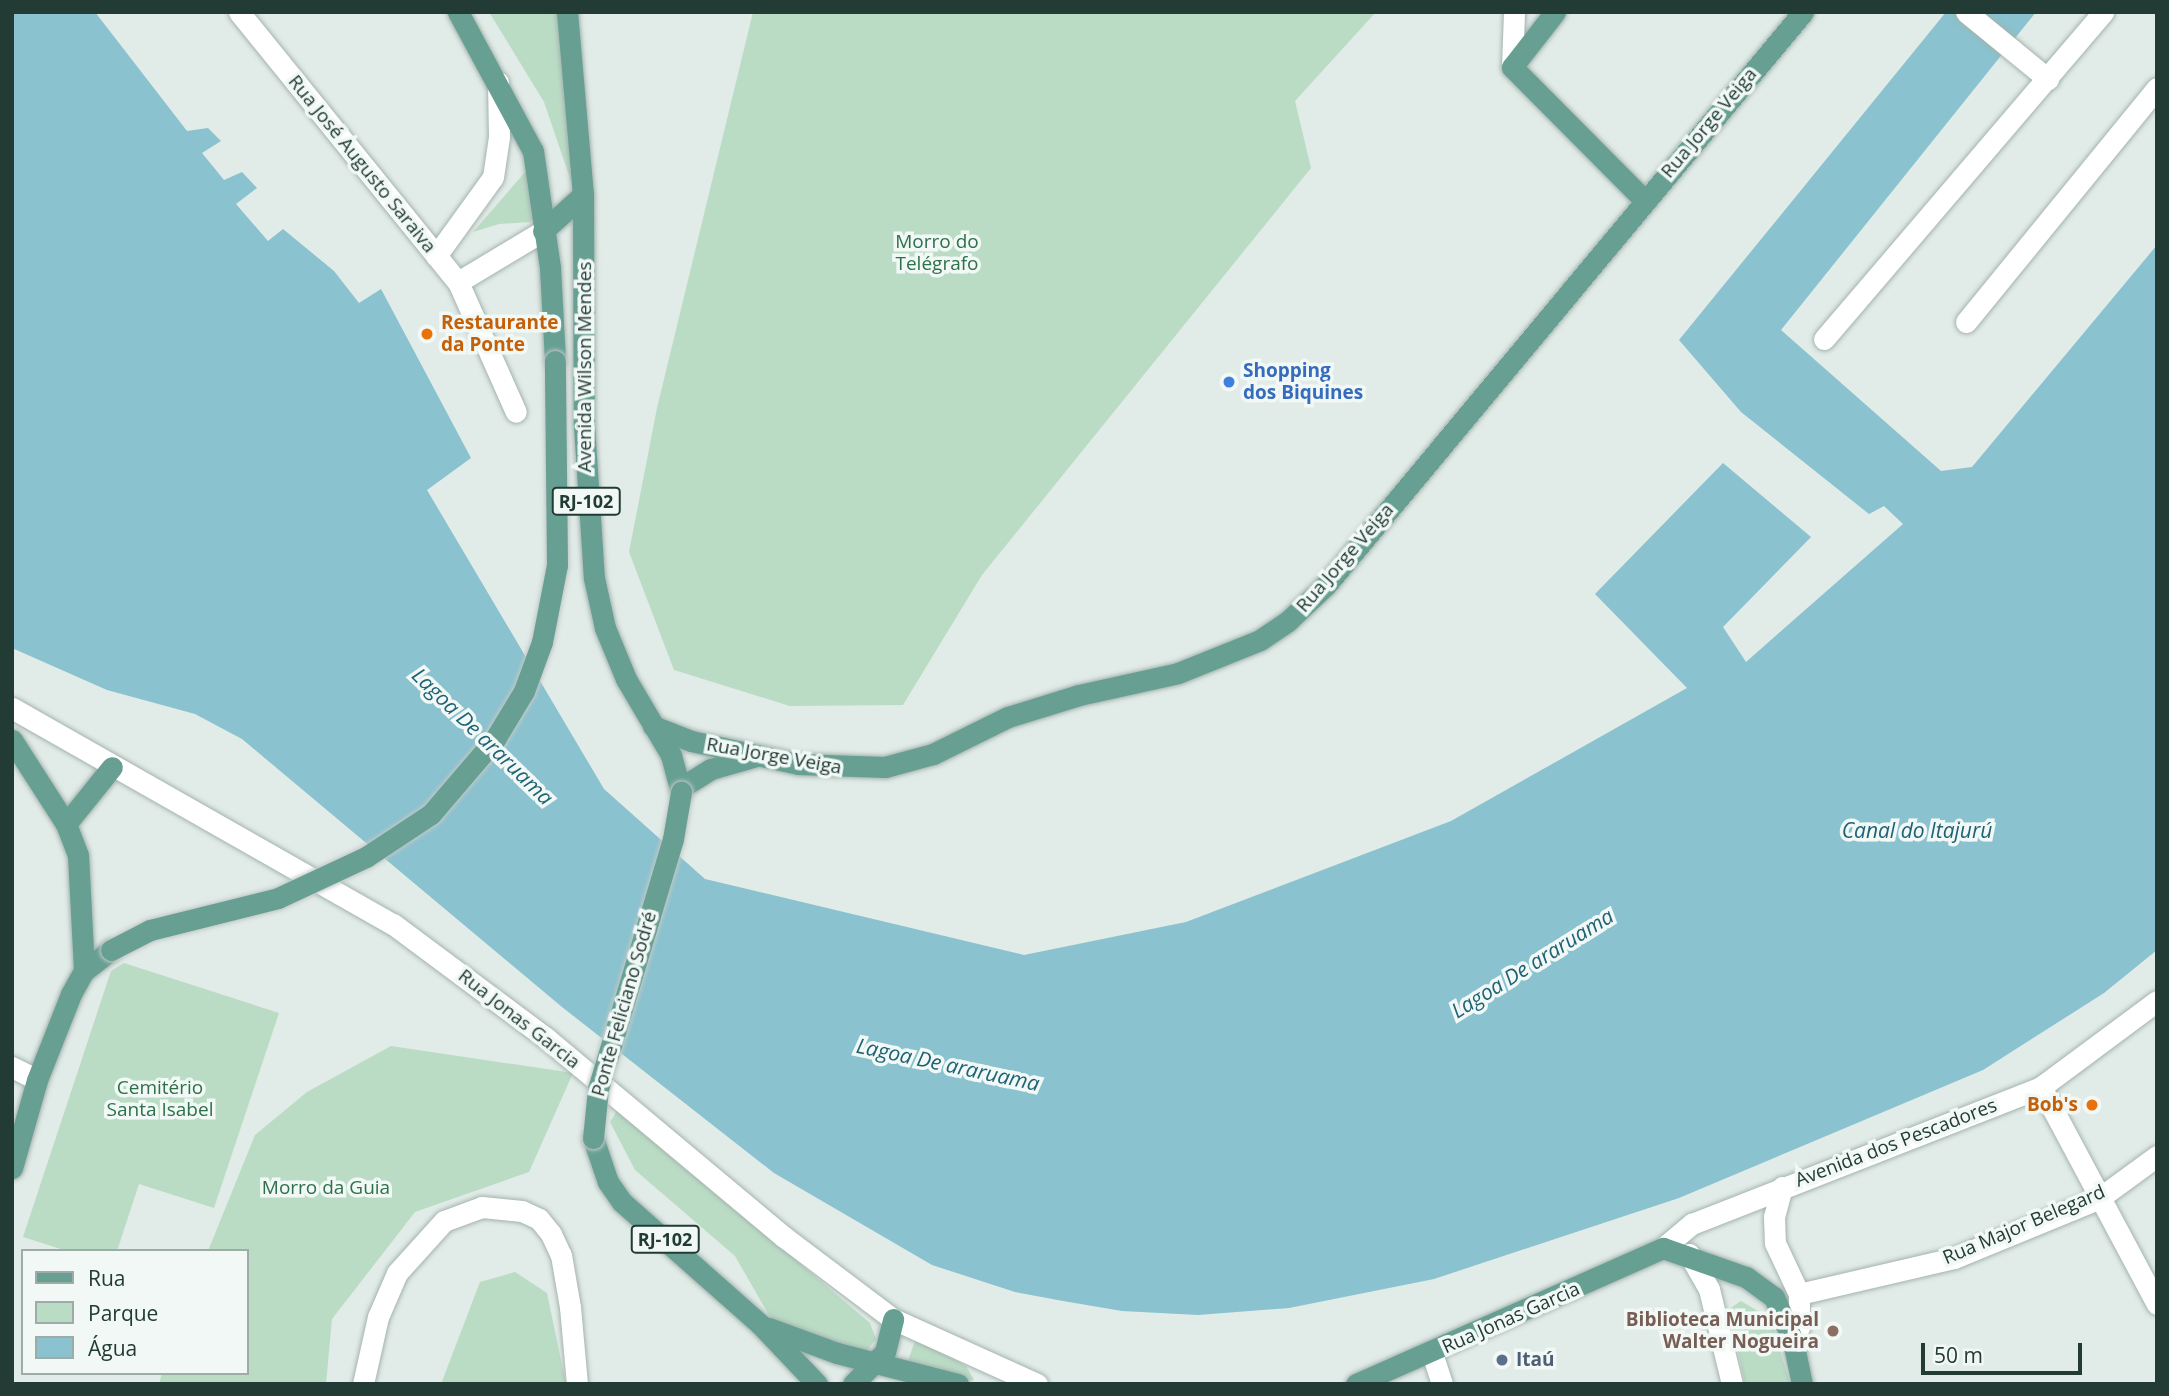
<!DOCTYPE html>
<meta charset="utf-8">
<style>
body{margin:0}
#map{position:relative;width:2169px;height:1396px;overflow:hidden;background:#e1ebe7;font-family:"Open Sans",sans-serif}
div>[style]{position:absolute}
.green>*{inset:0;background:#badcc5}
.water>*{inset:0;background:#8ac2cf}
.roads{filter:drop-shadow(0 0 2px #a4b3ae) drop-shadow(0 0 2px #a4b3ae)}
.minor>*{height:21px;margin:-10.5px;padding:0 10.5px;transform-origin:10.5px;border-radius:10.5px;background:#fff}
.major>*{height:21px;margin:-10.5px;padding:0 10.5px;transform-origin:10.5px;border-radius:10.5px;background:#67a093}
.bridges{filter:drop-shadow(0 0 2px #c1c8c6) drop-shadow(0 0 2px #c1c8c6)}
.major-bridge>*{height:21px;margin:-10.5px;padding:0 10.5px;transform-origin:10.5px;border-radius:10.5px;background:#67a093}
.dots>*{width:19px;height:19px;translate:-50% -50%;box-sizing:border-box;border:4px solid #f1f8f5;border-radius:50%}
span{translate:-50% -50%;white-space:nowrap;text-align:center;line-height:1.15;-webkit-text-stroke:7px #f1f8f5;paint-order:stroke}
.shield-label span{padding:2px 5px;background:#f1f8f5;border:2px solid;border-radius:5px;-webkit-text-stroke-width:0}
.shield-label{font-size:18px;color:#223b35;font-weight:700}
.street-label{font-size:19px;color:#223b35}
.park-label{font-size:19px;color:#2d714a}
.food-label{font-size:19px;color:#c56008;font-weight:700}
.left{translate:0 -50%;text-align:left}
.right{translate:-100% -50%;text-align:right}
.shop-label{font-size:19px;color:#366cbe;font-weight:700}
.education-label{font-size:19px;color:#785e54;font-weight:700}
.service-label{font-size:19px;color:#4e5e75;font-weight:700}
.water-label{font-size:21px;color:#1e6375;font-style:italic}
.frame{position:absolute;inset:0;border:14px solid #223b35;pointer-events:none}
.legend{position:absolute;left:21px;top:1249px;width:228px;height:126px;box-sizing:border-box;background:#f1f8f5;border:2px solid #9eaca8;margin:0;padding:9px 12px;list-style:none;font-size:21px;color:#223b35}
.legend li{display:flex;align-items:center;gap:14px;height:35px}
.legend b{width:35px;border:2px solid #9eaca8}
.scale{position:absolute;left:1921px;top:1343px;width:161px;height:32px;box-sizing:border-box;border:4px solid #223b35;border-top:0;padding-left:9px;font-size:21px;line-height:24px;white-space:nowrap;color:#223b35;-webkit-text-stroke:5px #f1f8f5;paint-order:stroke}
</style>
<div id="map">
<div class="green">
<i style="clip-path:polygon(489px 12px,559px 12px,571px 181px,544px 102px)"></i>
<i style="clip-path:polygon(753px 12px,1376px 12px,1295px 101px,1311px 168px,982px 575px,903px 705px,790px 706px,674px 670px,629px 552px,657px 408px)"></i>
<i style="clip-path:polygon(526px 171px,535px 217px,530px 222px,499px 224px,473px 232px)"></i>
<i style="clip-path:polygon(124px 963px,279px 1013px,214px 1208px,139px 1184px,117px 1251px,67px 1251px,23px 1237px,111px 971px)"></i>
<i style="clip-path:polygon(391px 1046px,573px 1073px,529px 1172px,415px 1212px,332px 1319px,326px 1384px,159px 1384px,162px 1373px,247px 1373px,247px 1251px,208px 1251px,255px 1135px,307px 1092px)"></i>
<i style="clip-path:polygon(618px 1109px,870px 1323px,876px 1339px,866px 1352px,778px 1331px,735px 1256px,635px 1170px,610px 1122px)"></i>
<i style="clip-path:polygon(515px 1272px,547px 1293px,566px 1384px,441px 1384px,480px 1282px)"></i>
<i style="clip-path:polygon(1741px 1301px,1771px 1319px,1790px 1384px,1745px 1384px,1729px 1309px)"></i>
<i style="clip-path:polygon(916px 1338px,966px 1366px,974px 1380px,946px 1384px,903px 1375px)"></i>
</div>
<div class="water">
<i style="clip-path:polygon(12px 12px,95px 12px,187px 131px,208px 128px,221px 141px,202px 153px,224px 180px,242px 172px,257px 188px,236px 204px,268px 241px,283px 229px,334px 271px,359px 303px,381px 289px,471px 458px,427px 490px,604px 789px,705px 879px,1024px 955px,1186px 922px,1451px 821px,1687px 688px,1595px 594px,1723px 463px,1811px 537px,1723px 627px,1746px 662px,1903px 524px,1884px 506px,1869px 514px,1741px 412px,1679px 340px,1946px 12px,2036px 12px,1781px 330px,1941px 471px,1972px 467px,2157px 245px,2157px 950px,2104px 993px,1983px 1070px,1679px 1198px,1434px 1279px,1289px 1308px,1198px 1315px,1122px 1311px,1063px 1301px,1015px 1292px,932px 1265px,774px 1173px,562px 1007px,242px 739px,195px 714px,107px 690px,12px 648px)"></i>
</div>
<div class="roads">
<div class="minor">
<i style="left:239px;top:12px;width:348px;rotate:51deg"></i>
<i style="left:458px;top:282px;width:142px;rotate:66deg"></i>
<i style="left:1966px;top:12px;width:106px;rotate:39.3deg"></i>
<i style="left:1512px;top:67px;width:55px;rotate:-87.9deg"></i>
<i style="left:436px;top:256px;width:97px;rotate:-54.2deg"></i>
<i style="left:493px;top:177px;width:40px;rotate:-81.5deg"></i>
<i style="left:499px;top:137px;width:55px;rotate:-91deg"></i>
<i style="left:458px;top:282px;width:99px;rotate:-31deg"></i>
<i style="left:1966px;top:322px;width:302px;rotate:-50.8deg"></i>
<i style="left:1824px;top:339px;width:430px;rotate:-49.5deg"></i>
<i style="left:12px;top:708px;width:438px;rotate:29.6deg"></i>
<i style="left:393px;top:924px;width:191px;rotate:36.7deg"></i>
<i style="left:546px;top:1038px;width:310px;rotate:39.9deg"></i>
<i style="left:784px;top:1237px;width:136px;rotate:37deg"></i>
<i style="left:893px;top:1319px;width:158px;rotate:24.3deg"></i>
<i style="left:12px;top:1067px;width:28px;rotate:27deg"></i>
<i style="left:2041px;top:1087px;width:246px;rotate:61.9deg"></i>
<i style="left:1782px;top:1187px;width:31px;rotate:105deg"></i>
<i style="left:1774px;top:1217px;width:26px;rotate:88deg"></i>
<i style="left:1775px;top:1243px;width:56px;rotate:64.8deg"></i>
<i style="left:1799px;top:1294px;width:159px;rotate:-13.1deg"></i>
<i style="left:1954px;top:1258px;width:156px;rotate:-22.3deg"></i>
<i style="left:2098px;top:1199px;width:73px;rotate:-36.1deg"></i>
<i style="left:1663px;top:1248px;width:38px;rotate:-40deg"></i>
<i style="left:1692px;top:1224px;width:375px;rotate:-21.4deg"></i>
<i style="left:2041px;top:1087px;width:144px;rotate:-36.6deg"></i>
<i style="left:1689px;top:1254px;width:40px;rotate:60.3deg"></i>
<i style="left:1709px;top:1289px;width:98px;rotate:76.4deg"></i>
<i style="left:1793px;top:1341px;width:15px;rotate:-67deg"></i>
<i style="left:1799px;top:1327px;width:33px;rotate:-90deg"></i>
<i style="left:1432px;top:1353px;width:33px;rotate:72deg"></i>
<i style="left:363px;top:1384px;width:69px;rotate:-77.4deg"></i>
<i style="left:378px;top:1317px;width:48px;rotate:-66.6deg"></i>
<i style="left:397px;top:1273px;width:70px;rotate:-47.9deg"></i>
<i style="left:444px;top:1221px;width:40px;rotate:-20.2deg"></i>
<i style="left:482px;top:1207px;width:40px;rotate:5.7deg"></i>
<i style="left:522px;top:1211px;width:19px;rotate:25deg"></i>
<i style="left:539px;top:1219px;width:19px;rotate:51deg"></i>
<i style="left:551px;top:1234px;width:23px;rotate:65deg"></i>
<i style="left:561px;top:1255px;width:53px;rotate:80.2deg"></i>
<i style="left:570px;top:1307px;width:77px;rotate:84.8deg"></i>
</div>
<div class="major">
<i style="left:458px;top:12px;width:158px;rotate:61.7deg"></i>
<i style="left:533px;top:151px;width:118px;rotate:81.7deg"></i>
<i style="left:550px;top:268px;width:93px;rotate:86.9deg"></i>
<i style="left:567px;top:12px;width:184px;rotate:85deg"></i>
<i style="left:583px;top:195px;width:230px;rotate:89.8deg"></i>
<i style="left:584px;top:425px;width:153px;rotate:86.3deg"></i>
<i style="left:594px;top:578px;width:51px;rotate:77.6deg"></i>
<i style="left:605px;top:628px;width:55px;rotate:67.6deg"></i>
<i style="left:626px;top:679px;width:88px;rotate:59.4deg"></i>
<i style="left:671px;top:755px;width:38px;rotate:75deg"></i>
<i style="left:1555px;top:12px;width:70px;rotate:128deg"></i>
<i style="left:1512px;top:67px;width:187px;rotate:45.2deg"></i>
<i style="left:543px;top:231px;width:54px;rotate:-42deg"></i>
<i style="left:653px;top:726px;width:41px;rotate:21.5deg"></i>
<i style="left:691px;top:741px;width:109px;rotate:12.1deg"></i>
<i style="left:798px;top:764px;width:87px;rotate:2deg"></i>
<i style="left:885px;top:767px;width:50px;rotate:-15.2deg"></i>
<i style="left:933px;top:754px;width:84px;rotate:-26.3deg"></i>
<i style="left:1008px;top:717px;width:74px;rotate:-17.2deg"></i>
<i style="left:1079px;top:695px;width:101px;rotate:-12.5deg"></i>
<i style="left:1178px;top:673px;width:88px;rotate:-21.9deg"></i>
<i style="left:1260px;top:640px;width:34px;rotate:-34deg"></i>
<i style="left:1288px;top:621px;width:54px;rotate:-43.5deg"></i>
<i style="left:1327px;top:584px;width:744px;rotate:-50.23deg"></i>
<i style="left:12px;top:740px;width:100px;rotate:57.3deg"></i>
<i style="left:66px;top:824px;width:33px;rotate:69deg"></i>
<i style="left:78px;top:855px;width:116px;rotate:87deg"></i>
<i style="left:682px;top:787px;width:34px;rotate:-32deg"></i>
<i style="left:711px;top:769px;width:44px;rotate:-15.9deg"></i>
<i style="left:66px;top:824px;width:73px;rotate:-51.1deg"></i>
<i style="left:593px;top:1138px;width:46px;rotate:71.2deg"></i>
<i style="left:608px;top:1182px;width:24px;rotate:55deg"></i>
<i style="left:622px;top:1202px;width:184px;rotate:41.5deg"></i>
<i style="left:760px;top:1324px;width:83px;rotate:46.5deg"></i>
<i style="left:12px;top:1168px;width:91px;rotate:-74.1deg"></i>
<i style="left:37px;top:1080px;width:92px;rotate:-68.4deg"></i>
<i style="left:71px;top:994px;width:26px;rotate:-61deg"></i>
<i style="left:84px;top:971px;width:34px;rotate:-38deg"></i>
<i style="left:769px;top:1328px;width:72px;rotate:20.2deg"></i>
<i style="left:837px;top:1353px;width:125px;rotate:14.4deg"></i>
<i style="left:853px;top:1384px;width:45px;rotate:-45deg"></i>
<i style="left:885px;top:1352px;width:34px;rotate:-76deg"></i>
<i style="left:1356px;top:1384px;width:336px;rotate:-23.9deg"></i>
<i style="left:1663px;top:1248px;width:88px;rotate:19.3deg"></i>
<i style="left:1746px;top:1277px;width:34px;rotate:36deg"></i>
<i style="left:1774px;top:1297px;width:48px;rotate:66.6deg"></i>
<i style="left:1793px;top:1341px;width:44px;rotate:78.2deg"></i>
</div>
</div>
<div class="bridges">
<div class="major-bridge">
<i style="left:111px;top:950px;width:44px;rotate:-27.1deg"></i>
<i style="left:150px;top:930px;width:132px;rotate:-14deg"></i>
<i style="left:278px;top:898px;width:97px;rotate:-25deg"></i>
<i style="left:366px;top:857px;width:78px;rotate:-33.5deg"></i>
<i style="left:431px;top:814px;width:99px;rotate:-49.5deg"></i>
<i style="left:495px;top:739px;width:56px;rotate:-58.9deg"></i>
<i style="left:524px;top:691px;width:52px;rotate:-69.8deg"></i>
<i style="left:542px;top:642px;width:78px;rotate:-79deg"></i>
<i style="left:557px;top:565px;width:204px;rotate:-90.6deg"></i>
<i style="left:593px;top:1138px;width:49px;rotate:-84.2deg"></i>
<i style="left:598px;top:1089px;width:261px;rotate:-73.3deg"></i>
<i style="left:673px;top:839px;width:48px;rotate:-80.3deg"></i>
</div>
</div>
<div class="dots">
<i style="left:427px;top:334px;background:#e8710a"></i>
<i style="left:1229px;top:382px;background:#3f7fe0"></i>
<i style="left:2092px;top:1105px;background:#e8710a"></i>
<i style="left:1833px;top:1331px;background:#8d6e63"></i>
<i style="left:1502px;top:1360px;background:#5c6f8a"></i>
</div>
<div class="shield-label">
<span style="left:586px;top:501px">RJ-102</span>
<span style="left:665px;top:1239px">RJ-102</span>
</div>
<div class="street-label">
<span style="left:1709px;top:123px;rotate:-50deg">Rua Jorge Veiga</span>
<span style="left:362px;top:164px;rotate:51deg">Rua José Augusto Saraiva</span>
<span style="left:585px;top:367px;rotate:-90deg">Avenida Wilson Mendes</span>
<span style="left:1345px;top:558px;rotate:-49deg">Rua Jorge Veiga</span>
<span style="left:774px;top:756px;rotate:10deg">Rua Jorge Veiga</span>
<span style="left:624px;top:1004px;rotate:-74deg">Ponte Feliciano Sodré</span>
<span style="left:519px;top:1019px;rotate:38deg">Rua Jonas Garcia</span>
<span style="left:1896px;top:1143px;rotate:-21deg">Avenida dos Pescadores</span>
<span style="left:2024px;top:1225px;rotate:-23deg">Rua Major Belegard</span>
<span style="left:1511px;top:1318px;rotate:-24deg">Rua Jonas Garcia</span>
</div>
<div class="park-label">
<span style="left:937px;top:253px">Morro do<br>Telégrafo</span>
<span style="left:160px;top:1099px">Cemitério<br>Santa Isabel</span>
<span style="left:326px;top:1188px">Morro da Guia</span>
</div>
<div class="food-label">
<span class="left" style="left:441px;top:334px">Restaurante<br>da Ponte</span>
<span class="right" style="left:2078px;top:1105px">Bob's</span>
</div>
<div class="shop-label">
<span class="left" style="left:1243px;top:382px">Shopping<br>dos Biquines</span>
</div>
<div class="education-label">
<span class="right" style="left:1819px;top:1331px">Biblioteca Municipal<br>Walter Nogueira</span>
</div>
<div class="service-label">
<span class="left" style="left:1516px;top:1360px">Itaú</span>
</div>
<div class="water-label">
<span style="left:483px;top:736px;rotate:44deg">Lagoa De araruama</span>
<span style="left:1917px;top:830px">Canal do Itajurú</span>
<span style="left:1532px;top:963px;rotate:-32deg">Lagoa De araruama</span>
<span style="left:948px;top:1064px;rotate:12deg">Lagoa De araruama</span>
</div>
<div class="frame"></div>
<ul class="legend">
<li><b style="height:9px;background:#67a093"></b>Rua</li>
<li><b style="height:19px;background:#badcc5"></b>Parque</li>
<li><b style="height:19px;background:#8ac2cf"></b>Água</li>
</ul>
<div class="scale">50 m</div>
</div>
